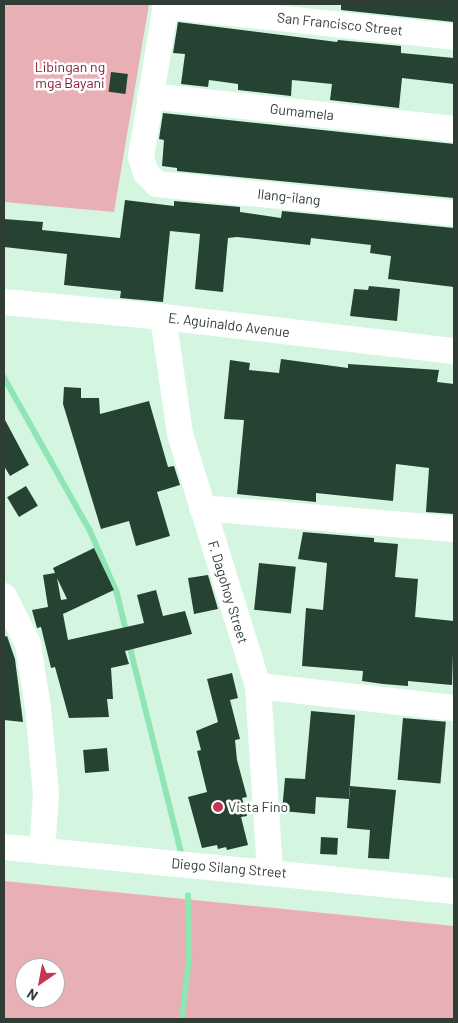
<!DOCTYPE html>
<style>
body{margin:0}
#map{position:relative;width:458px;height:1023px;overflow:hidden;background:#d4f6e1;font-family:Barlow,sans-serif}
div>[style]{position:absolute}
.green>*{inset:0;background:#e8afb4}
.stream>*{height:5.5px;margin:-2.75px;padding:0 2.75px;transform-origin:2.75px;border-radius:2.75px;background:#8fe6b4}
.building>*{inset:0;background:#254232;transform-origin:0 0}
.minor>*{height:26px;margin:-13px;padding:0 13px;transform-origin:13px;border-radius:13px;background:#fff}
.dots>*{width:14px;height:14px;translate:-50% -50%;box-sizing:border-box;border:2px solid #fff;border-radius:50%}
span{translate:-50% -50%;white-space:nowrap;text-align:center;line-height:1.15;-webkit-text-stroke:5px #fff;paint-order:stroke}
.street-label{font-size:14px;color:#303d35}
.park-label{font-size:14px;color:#881e36}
.poi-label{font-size:14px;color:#303d35}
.left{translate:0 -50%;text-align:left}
.frame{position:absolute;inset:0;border:5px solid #303d35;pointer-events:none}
.north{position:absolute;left:15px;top:958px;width:50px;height:50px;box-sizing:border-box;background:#fff;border:1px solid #acb1ae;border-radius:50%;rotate:213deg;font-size:14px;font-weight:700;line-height:20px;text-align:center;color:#303d35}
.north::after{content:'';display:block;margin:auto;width:18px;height:22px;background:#c53554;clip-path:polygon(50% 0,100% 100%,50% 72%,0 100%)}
</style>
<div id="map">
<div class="green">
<i style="clip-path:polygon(4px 4px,149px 4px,114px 212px,4px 202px)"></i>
<i style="clip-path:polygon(evenodd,4px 881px,454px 926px,454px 1019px,4px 1019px,4px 881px,25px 968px,55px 968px,55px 998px,25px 998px,25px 968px)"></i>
</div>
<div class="stream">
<i style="left:4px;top:377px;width:176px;rotate:60.7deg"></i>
<i style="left:90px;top:530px;width:68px;rotate:66.5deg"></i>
<i style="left:117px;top:592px;width:42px;rotate:76.3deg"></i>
<i style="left:129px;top:642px;width:215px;rotate:76deg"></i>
<i style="left:182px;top:1019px;width:60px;rotate:-83.3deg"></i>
<i style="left:189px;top:959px;width:63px;rotate:-90.9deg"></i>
</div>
<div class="building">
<i style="clip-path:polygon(341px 4px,454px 4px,454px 22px,341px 10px)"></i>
<i style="clip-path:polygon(178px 22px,337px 42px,338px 40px,401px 46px,401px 53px,454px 58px,454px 84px,402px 78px,399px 108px,330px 100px,332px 84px,292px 80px,291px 96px,238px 90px,238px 84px,209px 80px,208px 87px,181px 84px,185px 54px,173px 53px)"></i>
<i style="left:111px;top:72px;width:17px;height:20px;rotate:7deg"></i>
<i style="clip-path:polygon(163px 113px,454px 144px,454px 198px,177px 171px,177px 168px,162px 166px,164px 140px,159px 139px)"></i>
<i style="clip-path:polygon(125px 200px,174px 206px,174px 201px,240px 207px,240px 212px,281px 218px,282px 211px,454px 228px,454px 287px,388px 279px,391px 256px,370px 253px,371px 245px,311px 238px,310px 245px,237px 237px,228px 238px,223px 292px,195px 289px,200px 234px,170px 231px,163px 302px,120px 298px,121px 291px,64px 285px,67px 254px,4px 247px,4px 219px,43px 222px,42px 230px,120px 238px)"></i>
<i style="clip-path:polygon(369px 286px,400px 289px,397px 321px,350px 316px,354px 289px,368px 290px)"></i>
<i style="clip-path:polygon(281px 359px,348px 368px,348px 364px,439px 370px,437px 382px,454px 384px,454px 514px,426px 512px,429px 468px,396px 464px,393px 501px,316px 493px,316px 502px,237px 494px,244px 420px,224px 419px,230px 360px,250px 363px,249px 370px,279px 373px)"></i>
<i style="clip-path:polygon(64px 387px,81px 388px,81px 398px,99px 398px,100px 414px,149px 401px,168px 467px,174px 466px,180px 485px,157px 492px,170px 536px,136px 546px,129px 521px,101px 529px,63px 404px)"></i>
<i style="clip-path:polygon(4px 418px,29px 465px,10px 476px,4px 466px)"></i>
<i style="left:26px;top:486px;width:23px;height:22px;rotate:59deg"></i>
<i style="clip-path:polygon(303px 532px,374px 538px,374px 542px,398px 544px,395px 577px,418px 579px,415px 617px,454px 621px,452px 685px,408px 681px,408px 686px,383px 684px,362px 681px,363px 671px,302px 666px,306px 608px,323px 610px,327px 563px,298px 559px)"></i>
<i style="clip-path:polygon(evenodd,94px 548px,114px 590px,63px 614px,68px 640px,144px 623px,137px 595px,156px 590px,163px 616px,185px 611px,192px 634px,125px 651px,129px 664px,111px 668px,113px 699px,107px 699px,109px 717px,69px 718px,55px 667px,51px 668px,41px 627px,37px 628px,32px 610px,48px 607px,43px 575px,55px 573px,53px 568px,94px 548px,57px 578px,67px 599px,61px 600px,57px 578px)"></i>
<i style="left:259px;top:563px;width:37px;height:47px;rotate:6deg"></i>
<i style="clip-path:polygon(208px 575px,218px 609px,194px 614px,188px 578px)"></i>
<i style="clip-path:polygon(7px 636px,15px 659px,23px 722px,4px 720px,4px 637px)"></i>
<i style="clip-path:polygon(232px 673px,238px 698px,230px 700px,240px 739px,235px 740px,237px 760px,247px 797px,242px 798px,247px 816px,241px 817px,248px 845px,227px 850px,226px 847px,218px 849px,217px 845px,202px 848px,188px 797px,207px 792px,197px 751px,201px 750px,196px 731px,218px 722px,207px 679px)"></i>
<i style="clip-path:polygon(311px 711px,355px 715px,349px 799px,316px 797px,315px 814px,282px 811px,285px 778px,305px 779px)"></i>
<i style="left:403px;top:718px;width:43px;height:62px;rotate:5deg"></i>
<i style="left:107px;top:748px;width:23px;height:24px;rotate:85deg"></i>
<i style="clip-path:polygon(350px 786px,396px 790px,389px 859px,368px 858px,370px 830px,347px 828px)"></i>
<i style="left:321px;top:837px;width:17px;height:17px;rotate:3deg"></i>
</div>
<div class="minor">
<i style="left:166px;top:4px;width:155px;rotate:99.3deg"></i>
<i style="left:141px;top:157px;width:17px;rotate:73deg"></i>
<i style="left:146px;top:173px;width:16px;rotate:45deg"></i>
<i style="left:157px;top:184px;width:298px;rotate:5.6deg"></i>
<i style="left:165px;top:6px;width:291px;rotate:6.1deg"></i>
<i style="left:150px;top:96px;width:306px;rotate:6.2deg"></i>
<i style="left:4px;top:302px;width:160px;rotate:5.4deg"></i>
<i style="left:163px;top:317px;width:293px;rotate:6.7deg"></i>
<i style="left:163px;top:317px;width:118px;rotate:81.7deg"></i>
<i style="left:180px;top:434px;width:264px;rotate:72.8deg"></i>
<i style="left:258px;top:686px;width:185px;rotate:86.3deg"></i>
<i style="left:202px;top:508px;width:253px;rotate:4.8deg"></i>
<i style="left:4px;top:596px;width:54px;rotate:63.4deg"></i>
<i style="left:28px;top:644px;width:65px;rotate:81.1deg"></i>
<i style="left:38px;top:708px;width:86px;rotate:84.7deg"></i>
<i style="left:46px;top:794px;width:57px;rotate:94deg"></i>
<i style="left:258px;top:686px;width:197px;rotate:6.4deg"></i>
<i style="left:4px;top:847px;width:452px;rotate:5.6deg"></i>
</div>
<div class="dots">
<i style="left:218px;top:807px;background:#c53554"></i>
</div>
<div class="street-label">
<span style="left:340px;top:24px;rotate:6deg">San Francisco Street</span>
<span style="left:302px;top:112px;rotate:6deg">Gumamela</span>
<span style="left:289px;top:197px;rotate:6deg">Ilang-ilang</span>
<span style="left:229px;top:325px;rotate:7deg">E. Aguinaldo Avenue</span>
<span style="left:228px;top:592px;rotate:73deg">F. Dagohoy Street</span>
<span style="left:229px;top:868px;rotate:5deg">Diego Silang Street</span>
</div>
<div class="park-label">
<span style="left:70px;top:75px">Libingan ng<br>mga Bayani</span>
</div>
<div class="poi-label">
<span class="left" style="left:228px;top:807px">Vista Fino</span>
</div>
<div class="frame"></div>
<div class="north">N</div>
</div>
